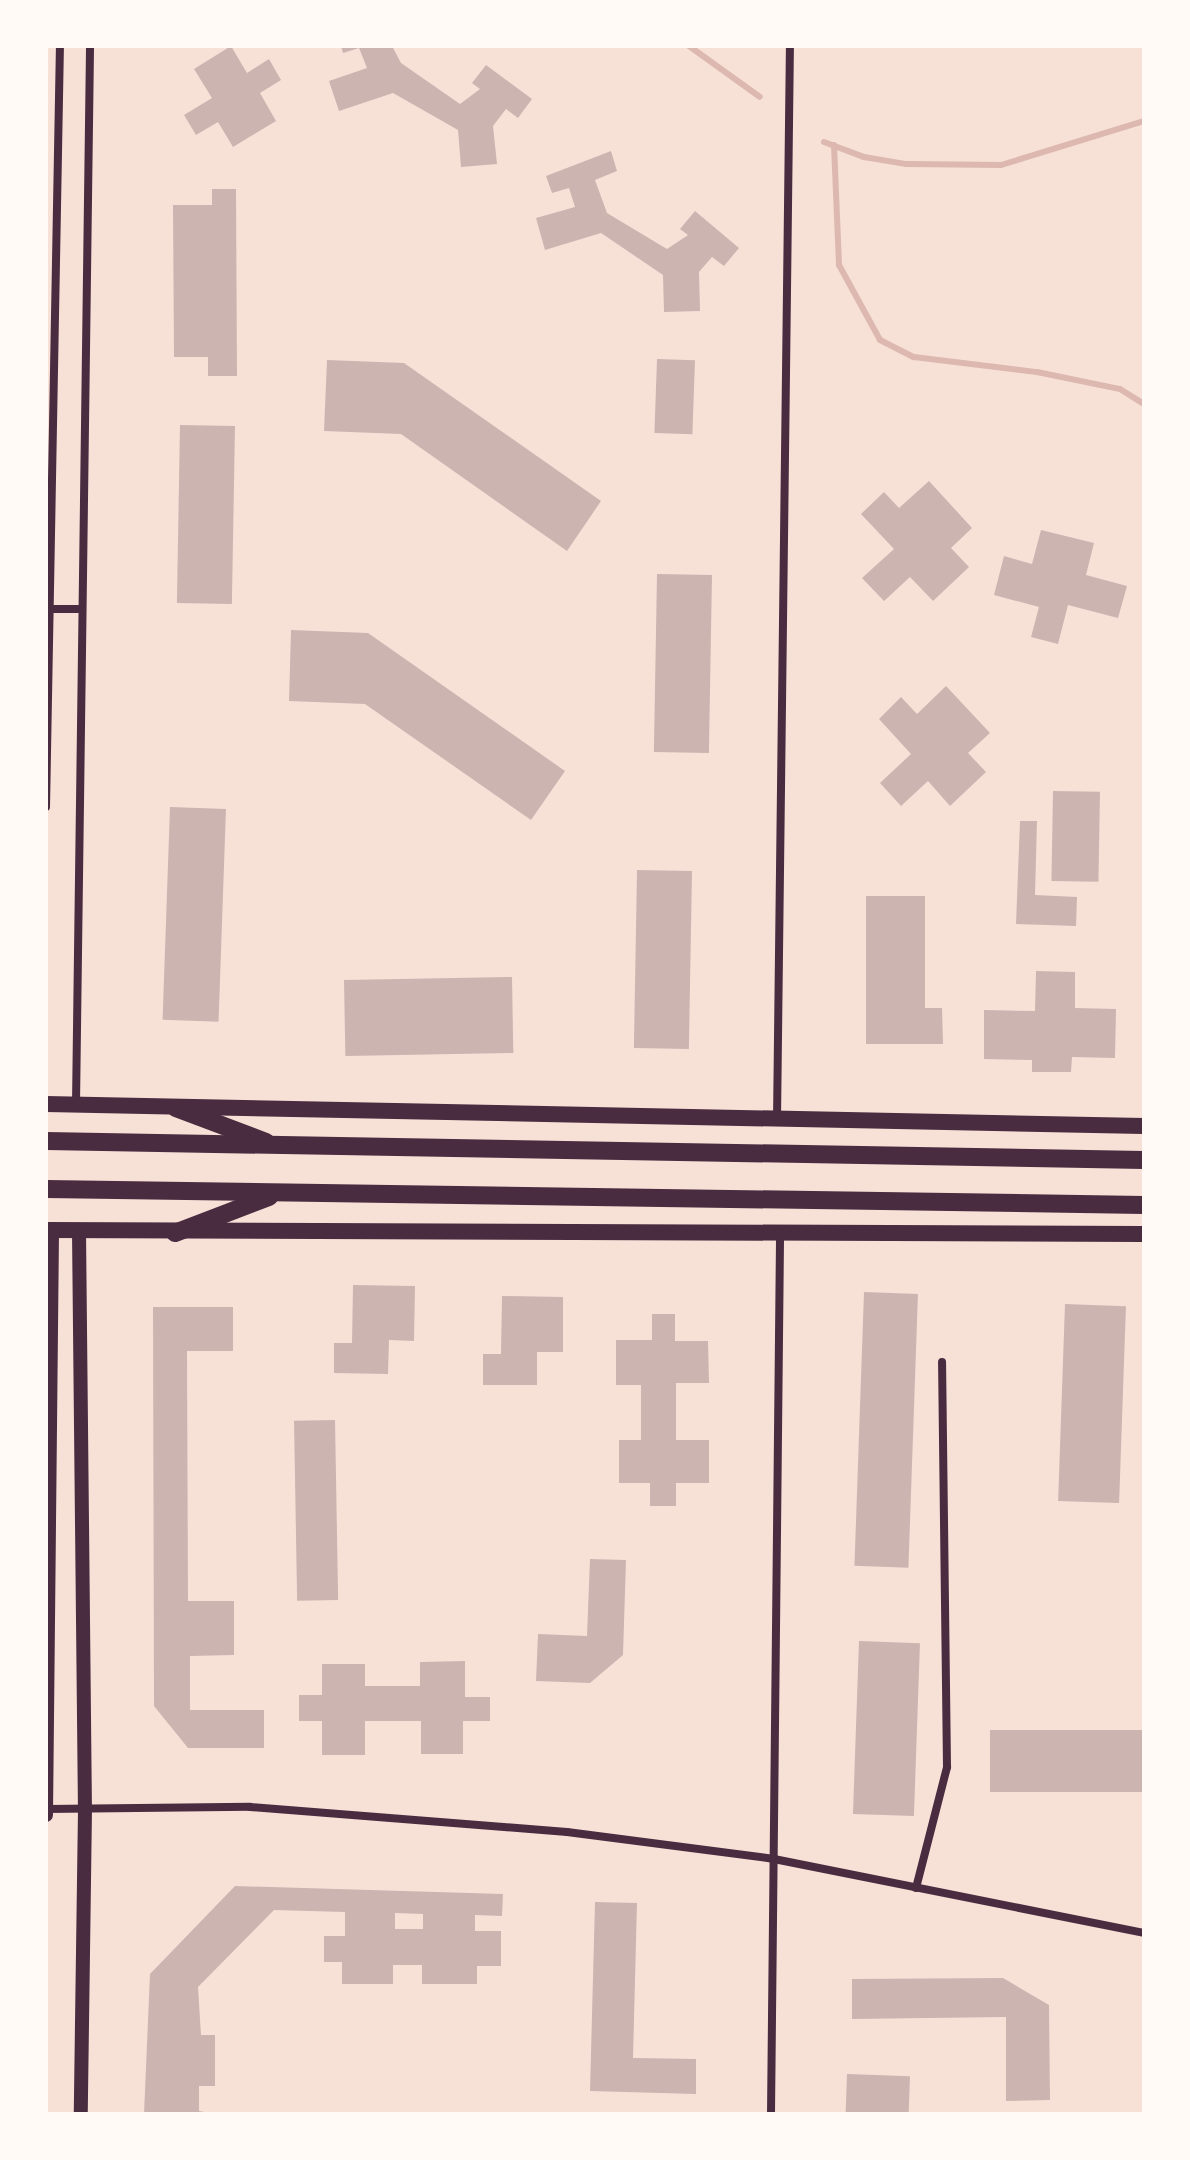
<!DOCTYPE html>
<style>
body{margin:0}
#map{position:relative;width:1190px;height:2160px;overflow:hidden;background:#f7e1d7;font-family:Mulish,sans-serif}
div>[style]{position:absolute}
.stream>*{height:6px;margin:-3px;padding:0 3px;transform-origin:3px;border-radius:3px;background:#dcb8b0}
.building>*{inset:0;background:#ccb4b1;transform-origin:0 0}
.minor>*{height:8px;margin:-4px;padding:0 4px;transform-origin:4px;border-radius:4px;background:#4a2c40}
.tertiary>*{height:14px;margin:-7px;padding:0 7px;transform-origin:7px;border-radius:7px;background:#4a2c40}
.secondary>*{height:16px;margin:-8px;padding:0 8px;transform-origin:8px;border-radius:8px;background:#4a2c40}
.trunk>*{height:18px;margin:-9px;padding:0 9px;transform-origin:9px;border-radius:9px;background:#4a2c40}
span{translate:-50% -50%;white-space:nowrap;text-align:center;line-height:1.15;-webkit-text-stroke:7px #fffaf5;paint-order:stroke}
.frame{position:absolute;inset:0;border:48px solid #fffaf5;pointer-events:none}
</style>
<div id="map">
<div class="stream">
<i style="left:689px;top:46px;width:87px;rotate:35.7deg"></i>
<i style="left:824px;top:142px;width:43px;rotate:20.6deg"></i>
<i style="left:864px;top:157px;width:43px;rotate:9.5deg"></i>
<i style="left:906px;top:164px;width:95px;rotate:0.6deg"></i>
<i style="left:1001px;top:165px;width:150px;rotate:-17.1deg"></i>
<i style="left:834px;top:145px;width:120px;rotate:87.6deg"></i>
<i style="left:839px;top:265px;width:85px;rotate:61.3deg"></i>
<i style="left:880px;top:340px;width:38px;rotate:27deg"></i>
<i style="left:914px;top:357px;width:124px;rotate:7deg"></i>
<i style="left:1037px;top:372px;width:85px;rotate:11.6deg"></i>
<i style="left:1120px;top:389px;width:28px;rotate:32deg"></i>
</div>
<div class="building">
<i style="clip-path:polygon(231px 46px,247px 73px,269px 59px,281px 80px,260px 93px,276px 121px,233px 147px,218px 122px,196px 135px,184px 115px,212px 98px,194px 69px)"></i>
<i style="clip-path:polygon(341px 46px,392px 46px,401px 63px,460px 104px,480px 89px,472px 83px,486px 65px,532px 99px,518px 118px,506px 109px,493px 126px,497px 164px,461px 167px,458px 130px,393px 93px,339px 111px,329px 81px,367px 68px,359px 48px,343px 53px)"></i>
<i style="clip-path:polygon(611px 151px,617px 171px,595px 180px,607px 213px,667px 249px,688px 235px,680px 229px,695px 211px,739px 248px,724px 266px,712px 257px,699px 272px,700px 311px,664px 312px,663px 275px,601px 233px,545px 250px,536px 218px,575px 207px,569px 188px,552px 193px,546px 176px)"></i>
<i style="clip-path:polygon(212px 189px,236px 189px,237px 376px,208px 376px,208px 357px,174px 357px,173px 205px,212px 205px)"></i>
<i style="left:657px;top:359px;width:38px;height:74px;rotate:2deg"></i>
<i style="clip-path:polygon(327px 360px,404px 363px,601px 501px,567px 551px,401px 434px,324px 431px)"></i>
<i style="left:180px;top:425px;width:55px;height:178px;rotate:1deg"></i>
<i style="clip-path:polygon(929px 481px,972px 528px,951px 548px,969px 567px,933px 601px,910px 577px,884px 601px,862px 578px,894px 549px,861px 514px,884px 492px,899px 508px)"></i>
<i style="clip-path:polygon(1041px 530px,1094px 543px,1086px 575px,1127px 586px,1118px 618px,1068px 605px,1058px 644px,1031px 637px,1039px 607px,994px 595px,1004px 556px,1032px 564px)"></i>
<i style="left:657px;top:574px;width:55px;height:178px;rotate:1deg"></i>
<i style="clip-path:polygon(291px 630px,368px 633px,565px 771px,531px 820px,365px 704px,289px 701px)"></i>
<i style="clip-path:polygon(946px 686px,990px 733px,968px 753px,986px 772px,950px 806px,928px 781px,901px 806px,880px 783px,911px 754px,879px 719px,901px 697px,917px 714px)"></i>
<i style="left:1053px;top:791px;width:47px;height:90px;rotate:1deg"></i>
<i style="left:170px;top:807px;width:56px;height:213px;rotate:2deg"></i>
<i style="clip-path:polygon(1020px 821px,1037px 821px,1035px 895px,1077px 897px,1076px 926px,1016px 924px)"></i>
<i style="left:637px;top:870px;width:55px;height:178px;rotate:1deg"></i>
<i style="clip-path:polygon(866px 896px,925px 896px,925px 1008px,942px 1008px,943px 1044px,866px 1044px)"></i>
<i style="clip-path:polygon(1036px 971px,1075px 972px,1075px 1008px,1116px 1009px,1115px 1058px,1072px 1057px,1071px 1072px,1032px 1072px,1032px 1060px,984px 1059px,984px 1010px,1035px 1011px)"></i>
<i style="left:512px;top:977px;width:76px;height:168px;rotate:89deg"></i>
<i style="clip-path:polygon(353px 1285px,415px 1286px,414px 1341px,389px 1340px,388px 1374px,334px 1373px,334px 1343px,352px 1343px)"></i>
<i style="left:864px;top:1292px;width:54px;height:274px;rotate:2deg"></i>
<i style="clip-path:polygon(502px 1296px,563px 1297px,563px 1352px,537px 1352px,537px 1385px,483px 1385px,483px 1354px,501px 1354px)"></i>
<i style="left:1065px;top:1304px;width:61px;height:197px;rotate:2deg"></i>
<i style="clip-path:polygon(153px 1307px,233px 1307px,233px 1351px,187px 1351px,188px 1601px,234px 1601px,234px 1655px,190px 1656px,190px 1710px,264px 1710px,264px 1748px,188px 1748px,154px 1706px)"></i>
<i style="clip-path:polygon(652px 1314px,675px 1314px,675px 1341px,708px 1341px,709px 1383px,676px 1383px,676px 1440px,709px 1440px,709px 1483px,676px 1483px,676px 1506px,650px 1506px,650px 1483px,619px 1483px,619px 1440px,641px 1440px,641px 1385px,616px 1385px,616px 1340px,652px 1340px)"></i>
<i style="left:335px;top:1420px;width:180px;height:41px;rotate:89deg"></i>
<i style="clip-path:polygon(590px 1559px,626px 1560px,623px 1655px,590px 1683px,536px 1681px,538px 1634px,587px 1636px)"></i>
<i style="left:859px;top:1641px;width:61px;height:173px;rotate:2deg"></i>
<i style="clip-path:polygon(465px 1661px,465px 1697px,490px 1697px,490px 1721px,463px 1721px,463px 1754px,421px 1754px,421px 1721px,365px 1721px,365px 1755px,322px 1755px,322px 1721px,299px 1721px,299px 1695px,322px 1695px,322px 1664px,365px 1664px,365px 1686px,420px 1686px,420px 1662px)"></i>
<i style="left:1144px;top:1730px;width:62px;height:154px;rotate:90deg"></i>
<i style="clip-path:polygon(evenodd,235px 1886px,503px 1894px,502px 1916px,475px 1915px,475px 1931px,501px 1931px,501px 1966px,477px 1966px,477px 1984px,422px 1984px,422px 1965px,393px 1965px,393px 1984px,342px 1984px,342px 1962px,324px 1962px,324px 1936px,345px 1936px,345px 1912px,274px 1910px,198px 1987px,201px 2035px,215px 2035px,215px 2086px,199px 2086px,199px 2111px,215px 2114px,144px 2114px,150px 1974px,235px 1886px,395px 1913px,423px 1914px,423px 1929px,395px 1929px,395px 1913px)"></i>
<i style="clip-path:polygon(595px 1902px,637px 1903px,633px 2058px,696px 2059px,696px 2094px,590px 2091px)"></i>
<i style="clip-path:polygon(1003px 1978px,1049px 2005px,1050px 2100px,1006px 2101px,1006px 2017px,852px 2019px,852px 1979px)"></i>
<i style="left:847px;top:2074px;width:63px;height:40px;rotate:2deg"></i>
</div>
<div class="minor">
<i style="left:47px;top:609px;width:35px"></i>
<i style="left:46px;top:807px;width:761px;rotate:-88.95deg"></i>
<i style="left:76px;top:1104px;width:1058px;rotate:-89.24deg"></i>
<i style="left:777px;top:1120px;width:1074px;rotate:-89.31deg"></i>
<i style="left:46px;top:1809px;width:204px;rotate:-0.6deg"></i>
<i style="left:250px;top:1807px;width:318px;rotate:4.5deg"></i>
<i style="left:567px;top:1832px;width:209px;rotate:7.4deg"></i>
<i style="left:774px;top:1859px;width:377px;rotate:11.3deg"></i>
<i style="left:916px;top:1888px;width:125px;rotate:-75.6deg"></i>
<i style="left:947px;top:1767px;width:405px;rotate:-90.7deg"></i>
<i style="left:771px;top:2114px;width:880px;rotate:-89.41deg"></i>
</div>
<div class="tertiary">
<i style="left:79px;top:1231px;width:578px;rotate:89.41deg"></i>
<i style="left:85px;top:1809px;width:305px;rotate:90.8deg"></i>
<i style="left:46px;top:1815px;width:585px;rotate:-89.41deg"></i>
</div>
<div class="secondary">
<i style="left:46px;top:1104px;width:1098px;rotate:1.15deg"></i>
<i style="left:46px;top:1230px;width:1098px;rotate:0.21deg"></i>
</div>
<div class="trunk">
<i style="left:176px;top:1108px;width:96px;rotate:20.7deg"></i>
<i style="left:46px;top:1141px;width:1098px;rotate:0.99deg"></i>
<i style="left:46px;top:1189px;width:1098px;rotate:0.83deg"></i>
<i style="left:175px;top:1233px;width:101px;rotate:-21deg"></i>
</div>
<div class="frame"></div>
</div>
